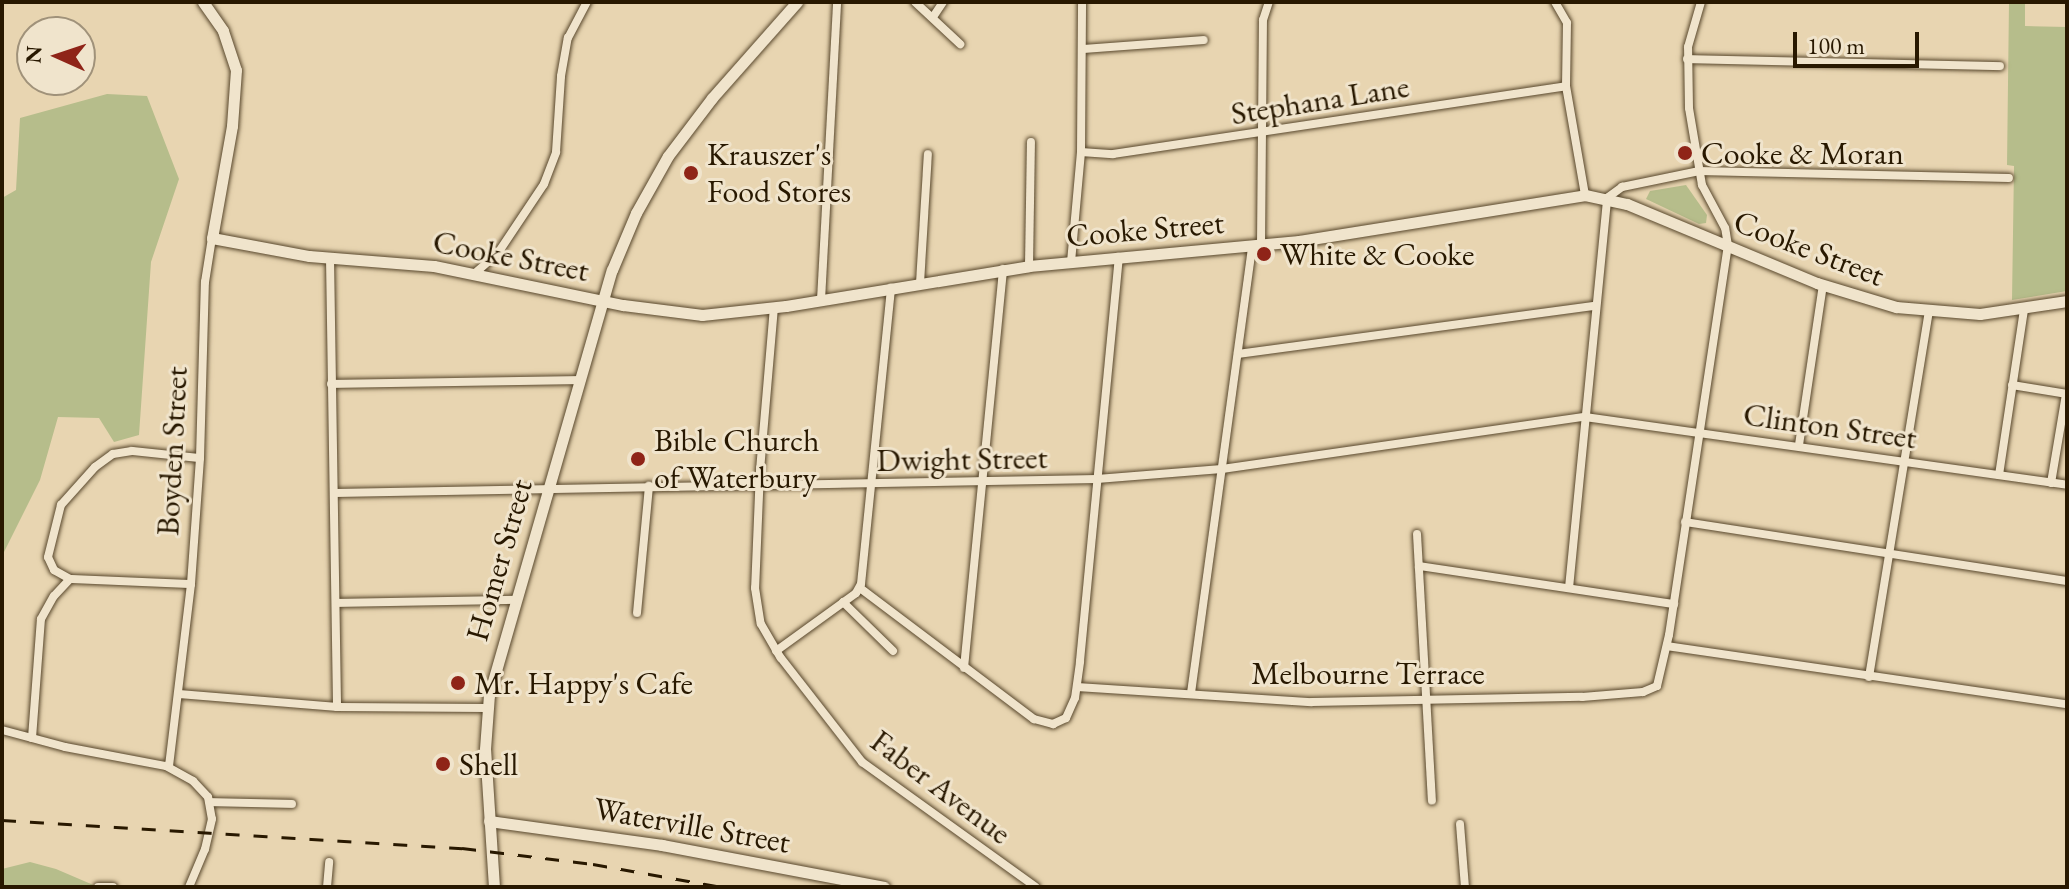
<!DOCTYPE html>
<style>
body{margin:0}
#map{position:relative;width:2069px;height:889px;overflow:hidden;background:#e8d5b1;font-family:"EB Garamond",serif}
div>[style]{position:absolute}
.green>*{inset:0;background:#b6bd8b}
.roads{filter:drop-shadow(0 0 2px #58472c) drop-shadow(0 0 2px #58472c)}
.street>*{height:8px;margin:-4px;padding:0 4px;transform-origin:4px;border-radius:4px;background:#f0e4cc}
.secondary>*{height:11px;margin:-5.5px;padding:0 5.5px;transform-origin:5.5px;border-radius:5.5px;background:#f0e4cc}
.rail>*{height:3px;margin-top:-1.5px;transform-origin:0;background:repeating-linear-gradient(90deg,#281800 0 14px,transparent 0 28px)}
.dots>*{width:22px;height:22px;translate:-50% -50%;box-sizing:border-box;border:4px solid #f0e4cc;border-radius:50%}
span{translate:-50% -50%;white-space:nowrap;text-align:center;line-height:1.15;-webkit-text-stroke:6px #f0e4cc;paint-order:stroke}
.street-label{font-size:32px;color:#281800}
.poi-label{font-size:32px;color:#281800}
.left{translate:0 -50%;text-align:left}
.frame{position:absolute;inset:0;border:4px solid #281800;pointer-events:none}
.north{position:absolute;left:16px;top:16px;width:80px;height:80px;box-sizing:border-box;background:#f0e4cc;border:2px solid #a0927a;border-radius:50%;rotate:273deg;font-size:22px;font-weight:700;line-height:32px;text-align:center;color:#281800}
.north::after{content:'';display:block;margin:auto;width:28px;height:36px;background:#8f2418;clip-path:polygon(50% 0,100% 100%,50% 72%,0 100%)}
.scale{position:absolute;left:1793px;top:32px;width:126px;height:36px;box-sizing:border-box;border:4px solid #281800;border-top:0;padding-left:10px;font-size:24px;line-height:28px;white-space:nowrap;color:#281800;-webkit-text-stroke:6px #f0e4cc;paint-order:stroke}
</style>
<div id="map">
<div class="green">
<i style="clip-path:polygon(2009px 2px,2025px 2px,2025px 26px,2067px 27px,2067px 291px,2012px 300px,2014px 166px,2007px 165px)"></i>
<i style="clip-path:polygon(107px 94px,147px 96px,179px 179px,151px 262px,139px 435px,114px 442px,99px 418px,58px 417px,40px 480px,2px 556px,2px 198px,16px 190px,20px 118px)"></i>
<i style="clip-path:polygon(1686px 185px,1707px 215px,1706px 223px,1699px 224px,1646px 199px,1650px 191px)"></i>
<i style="clip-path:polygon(30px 862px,56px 869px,98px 887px,2px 887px,2px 869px)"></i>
</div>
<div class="roads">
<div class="street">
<i style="left:915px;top:2px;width:62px;rotate:43deg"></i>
<i style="left:1555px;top:2px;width:24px;rotate:60deg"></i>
<i style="left:1567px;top:23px;width:63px;rotate:90.9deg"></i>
<i style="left:1566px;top:86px;width:111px;rotate:80.1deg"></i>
<i style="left:933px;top:17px;width:18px;rotate:-56deg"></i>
<i style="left:1084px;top:49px;width:120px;rotate:-4.3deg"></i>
<i style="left:1687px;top:59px;width:313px;rotate:1.3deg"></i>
<i style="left:1081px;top:152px;width:32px;rotate:4deg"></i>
<i style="left:1113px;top:154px;width:458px;rotate:-8.5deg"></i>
<i style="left:1261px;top:245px;width:225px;rotate:-89.5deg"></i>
<i style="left:1263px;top:20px;width:19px;rotate:-72deg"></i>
<i style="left:330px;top:258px;width:449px;rotate:89.1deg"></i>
<i style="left:1071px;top:262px;width:110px;rotate:-84.8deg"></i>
<i style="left:1081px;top:152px;width:150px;rotate:-89.6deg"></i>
<i style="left:1029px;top:266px;width:124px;rotate:-89.1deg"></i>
<i style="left:474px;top:274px;width:32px;rotate:-41deg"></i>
<i style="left:498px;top:253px;width:83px;rotate:-56.3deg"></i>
<i style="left:544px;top:184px;width:34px;rotate:-69deg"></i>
<i style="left:556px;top:152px;width:76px;rotate:-86.2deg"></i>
<i style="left:561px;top:76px;width:39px;rotate:-80deg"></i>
<i style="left:568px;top:38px;width:41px;rotate:-62.2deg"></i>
<i style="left:920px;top:283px;width:129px;rotate:-86.5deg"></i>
<i style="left:821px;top:300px;width:298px;rotate:-86.9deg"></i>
<i style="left:774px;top:307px;width:165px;rotate:94.9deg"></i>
<i style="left:760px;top:471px;width:117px;rotate:92.4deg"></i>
<i style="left:755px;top:588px;width:36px;rotate:81deg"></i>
<i style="left:761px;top:624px;width:39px;rotate:60deg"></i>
<i style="left:781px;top:658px;width:132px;rotate:52.1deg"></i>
<i style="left:862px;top:762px;width:214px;rotate:35.7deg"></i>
<i style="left:1238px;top:354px;width:360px;rotate:-7.7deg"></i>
<i style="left:331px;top:384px;width:248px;rotate:-0.9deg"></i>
<i style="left:2012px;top:385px;width:56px;rotate:9.3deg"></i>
<i style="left:1799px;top:445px;width:162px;rotate:-81.5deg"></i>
<i style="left:1999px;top:475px;width:168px;rotate:-81.4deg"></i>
<i style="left:2051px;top:483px;width:90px;rotate:-80.4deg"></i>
<i style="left:335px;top:493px;width:762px;rotate:-1.05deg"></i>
<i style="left:1097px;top:479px;width:125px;rotate:-4.6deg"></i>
<i style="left:1222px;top:469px;width:367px;rotate:-8.2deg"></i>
<i style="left:1585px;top:417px;width:487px;rotate:8deg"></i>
<i style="left:1685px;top:522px;width:387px;rotate:8.8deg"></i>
<i style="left:1417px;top:534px;width:267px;rotate:86.8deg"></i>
<i style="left:1419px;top:566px;width:258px;rotate:8.5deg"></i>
<i style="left:70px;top:579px;width:121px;rotate:2.4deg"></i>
<i style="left:860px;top:588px;width:218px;rotate:37deg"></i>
<i style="left:1034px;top:719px;width:20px;rotate:15deg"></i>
<i style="left:1053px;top:724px;width:14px;rotate:-25deg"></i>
<i style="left:1066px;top:718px;width:22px;rotate:-66deg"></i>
<i style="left:1075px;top:698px;width:37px;rotate:-82deg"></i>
<i style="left:1080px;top:661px;width:406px;rotate:-84.5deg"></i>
<i style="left:1569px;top:588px;width:392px;rotate:-84.4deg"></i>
<i style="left:1607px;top:198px;width:19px;rotate:-36deg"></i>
<i style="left:1622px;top:187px;width:79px;rotate:-11.7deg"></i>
<i style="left:1699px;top:171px;width:310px;rotate:1.3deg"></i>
<i style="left:843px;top:602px;width:70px;rotate:44.4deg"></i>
<i style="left:337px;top:603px;width:178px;rotate:-1deg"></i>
<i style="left:637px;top:613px;width:128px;rotate:-84.6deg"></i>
<i style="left:1667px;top:646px;width:404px;rotate:8.3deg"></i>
<i style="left:776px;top:651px;width:99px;rotate:-35.9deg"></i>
<i style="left:856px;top:593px;width:10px;rotate:-61deg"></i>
<i style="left:861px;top:584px;width:298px;rotate:-84.2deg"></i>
<i style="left:964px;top:668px;width:401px;rotate:-84.4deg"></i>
<i style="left:1869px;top:677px;width:370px;rotate:-80.7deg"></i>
<i style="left:1077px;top:687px;width:235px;rotate:3.7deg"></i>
<i style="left:1312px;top:702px;width:270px;rotate:-1.1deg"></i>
<i style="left:1582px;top:697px;width:61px;rotate:-4.7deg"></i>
<i style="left:1643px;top:692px;width:15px;rotate:-23deg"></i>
<i style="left:1657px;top:686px;width:52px;rotate:-76.8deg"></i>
<i style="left:1669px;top:635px;width:393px;rotate:-81.4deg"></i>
<i style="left:1728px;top:246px;width:18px;rotate:-99deg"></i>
<i style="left:1725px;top:228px;width:49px;rotate:-118.1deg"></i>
<i style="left:1702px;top:185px;width:78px;rotate:-99.6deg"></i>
<i style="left:1689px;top:108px;width:61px;rotate:-90.9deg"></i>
<i style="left:1688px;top:47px;width:47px;rotate:-73.9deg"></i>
<i style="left:1191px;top:693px;width:451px;rotate:-82.2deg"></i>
<i style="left:179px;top:694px;width:159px;rotate:4.7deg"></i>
<i style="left:337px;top:707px;width:150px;rotate:0.4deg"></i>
<i style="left:2px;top:730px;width:65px;rotate:15.1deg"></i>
<i style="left:65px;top:747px;width:103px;rotate:10.7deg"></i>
<i style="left:166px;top:766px;width:31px;rotate:29deg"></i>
<i style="left:193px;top:781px;width:22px;rotate:47deg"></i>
<i style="left:208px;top:797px;width:22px;rotate:80deg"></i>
<i style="left:212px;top:819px;width:31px;rotate:103deg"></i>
<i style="left:205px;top:849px;width:41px;rotate:112.8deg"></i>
<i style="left:32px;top:738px;width:119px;rotate:-85.7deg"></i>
<i style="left:41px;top:619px;width:26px;rotate:-61deg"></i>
<i style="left:54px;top:596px;width:23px;rotate:-47deg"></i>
<i style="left:70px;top:579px;width:18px;rotate:-151deg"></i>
<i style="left:54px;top:570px;width:14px;rotate:-115deg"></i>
<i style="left:48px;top:557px;width:54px;rotate:-76deg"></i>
<i style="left:61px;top:505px;width:51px;rotate:-48.2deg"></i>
<i style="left:95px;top:467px;width:22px;rotate:-36deg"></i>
<i style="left:113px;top:454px;width:19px;rotate:-9deg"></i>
<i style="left:132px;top:451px;width:68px;rotate:5.9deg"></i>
<i style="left:169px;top:766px;width:183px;rotate:-83.1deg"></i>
<i style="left:191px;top:584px;width:126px;rotate:-85.9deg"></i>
<i style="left:200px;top:458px;width:176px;rotate:-88.4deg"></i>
<i style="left:205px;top:282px;width:45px;rotate:-81deg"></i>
<i style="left:210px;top:802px;width:82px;rotate:1.4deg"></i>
<i style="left:1460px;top:824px;width:63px;rotate:85.5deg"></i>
<i style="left:98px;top:887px;width:15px"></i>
<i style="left:327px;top:887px;width:25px;rotate:-85deg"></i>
</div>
<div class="secondary">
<i style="left:203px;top:2px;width:35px;rotate:55deg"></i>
<i style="left:223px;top:31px;width:41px;rotate:71.6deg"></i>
<i style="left:236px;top:70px;width:56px;rotate:94.1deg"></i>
<i style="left:232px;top:126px;width:114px;rotate:100.1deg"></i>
<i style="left:212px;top:238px;width:99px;rotate:10.5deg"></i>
<i style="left:309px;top:256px;width:125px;rotate:4.6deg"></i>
<i style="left:434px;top:266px;width:193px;rotate:11.7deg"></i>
<i style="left:623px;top:305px;width:80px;rotate:7.2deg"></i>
<i style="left:702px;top:315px;width:84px;rotate:-6.1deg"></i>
<i style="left:786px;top:306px;width:246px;rotate:-9.3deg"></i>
<i style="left:1029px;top:266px;width:271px;rotate:-5.3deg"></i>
<i style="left:1299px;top:241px;width:290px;rotate:-9.1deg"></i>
<i style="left:1585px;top:195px;width:43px;rotate:12.1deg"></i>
<i style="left:1627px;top:204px;width:206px;rotate:22.6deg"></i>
<i style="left:1817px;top:283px;width:83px;rotate:16.9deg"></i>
<i style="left:1896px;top:307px;width:84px;rotate:4.8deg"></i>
<i style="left:1980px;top:314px;width:88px;rotate:-8.5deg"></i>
<i style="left:489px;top:821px;width:175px;rotate:7.9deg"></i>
<i style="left:662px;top:845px;width:226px;rotate:10.7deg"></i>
<i style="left:494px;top:887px;width:138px;rotate:-93.7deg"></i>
<i style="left:485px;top:749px;width:54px;rotate:-85.8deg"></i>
<i style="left:489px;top:695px;width:442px;rotate:-73.9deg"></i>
<i style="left:612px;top:270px;width:62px;rotate:-67.2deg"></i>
<i style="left:636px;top:213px;width:65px;rotate:-60.7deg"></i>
<i style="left:668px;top:156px;width:73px;rotate:-52.8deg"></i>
<i style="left:712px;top:98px;width:128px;rotate:-48.5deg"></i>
</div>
</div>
<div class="rail">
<i style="left:2px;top:820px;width:461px;rotate:3.5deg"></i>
<i style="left:462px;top:848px;width:132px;rotate:7deg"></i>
<i style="left:593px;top:864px;width:131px;rotate:10.1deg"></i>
</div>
<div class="dots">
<i style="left:1685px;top:153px;background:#8f2418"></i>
<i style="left:691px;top:173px;background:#8f2418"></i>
<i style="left:1264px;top:254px;background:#8f2418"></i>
<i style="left:638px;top:459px;background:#8f2418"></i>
<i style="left:458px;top:683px;background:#8f2418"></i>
<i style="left:443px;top:764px;background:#8f2418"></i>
</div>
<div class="street-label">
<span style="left:1320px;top:100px;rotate:-9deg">Stephana Lane</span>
<span style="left:1145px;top:229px;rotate:-5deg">Cooke Street</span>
<span style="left:1809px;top:248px;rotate:21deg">Cooke Street</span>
<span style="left:511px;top:256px;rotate:11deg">Cooke Street</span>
<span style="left:1830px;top:426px;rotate:8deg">Clinton Street</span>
<span style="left:172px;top:451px;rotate:-87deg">Boyden Street</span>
<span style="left:962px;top:459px;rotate:-1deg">Dwight Street</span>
<span style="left:499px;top:560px;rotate:-74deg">Homer Street</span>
<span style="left:1368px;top:673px">Melbourne Terrace</span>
<span style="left:941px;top:787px;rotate:37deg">Faber Avenue</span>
<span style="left:692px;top:825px;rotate:10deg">Waterville Street</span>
</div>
<div class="poi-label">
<span class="left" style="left:1701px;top:153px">Cooke &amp; Moran</span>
<span class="left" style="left:707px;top:173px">Krauszer's<br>Food Stores</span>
<span class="left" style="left:1280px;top:254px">White &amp; Cooke</span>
<span class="left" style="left:654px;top:459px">Bible Church<br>of Waterbury</span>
<span class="left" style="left:474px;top:683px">Mr. Happy's Cafe</span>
<span class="left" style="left:459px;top:764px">Shell</span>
</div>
<div class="frame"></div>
<div class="north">N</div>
<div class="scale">100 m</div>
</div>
